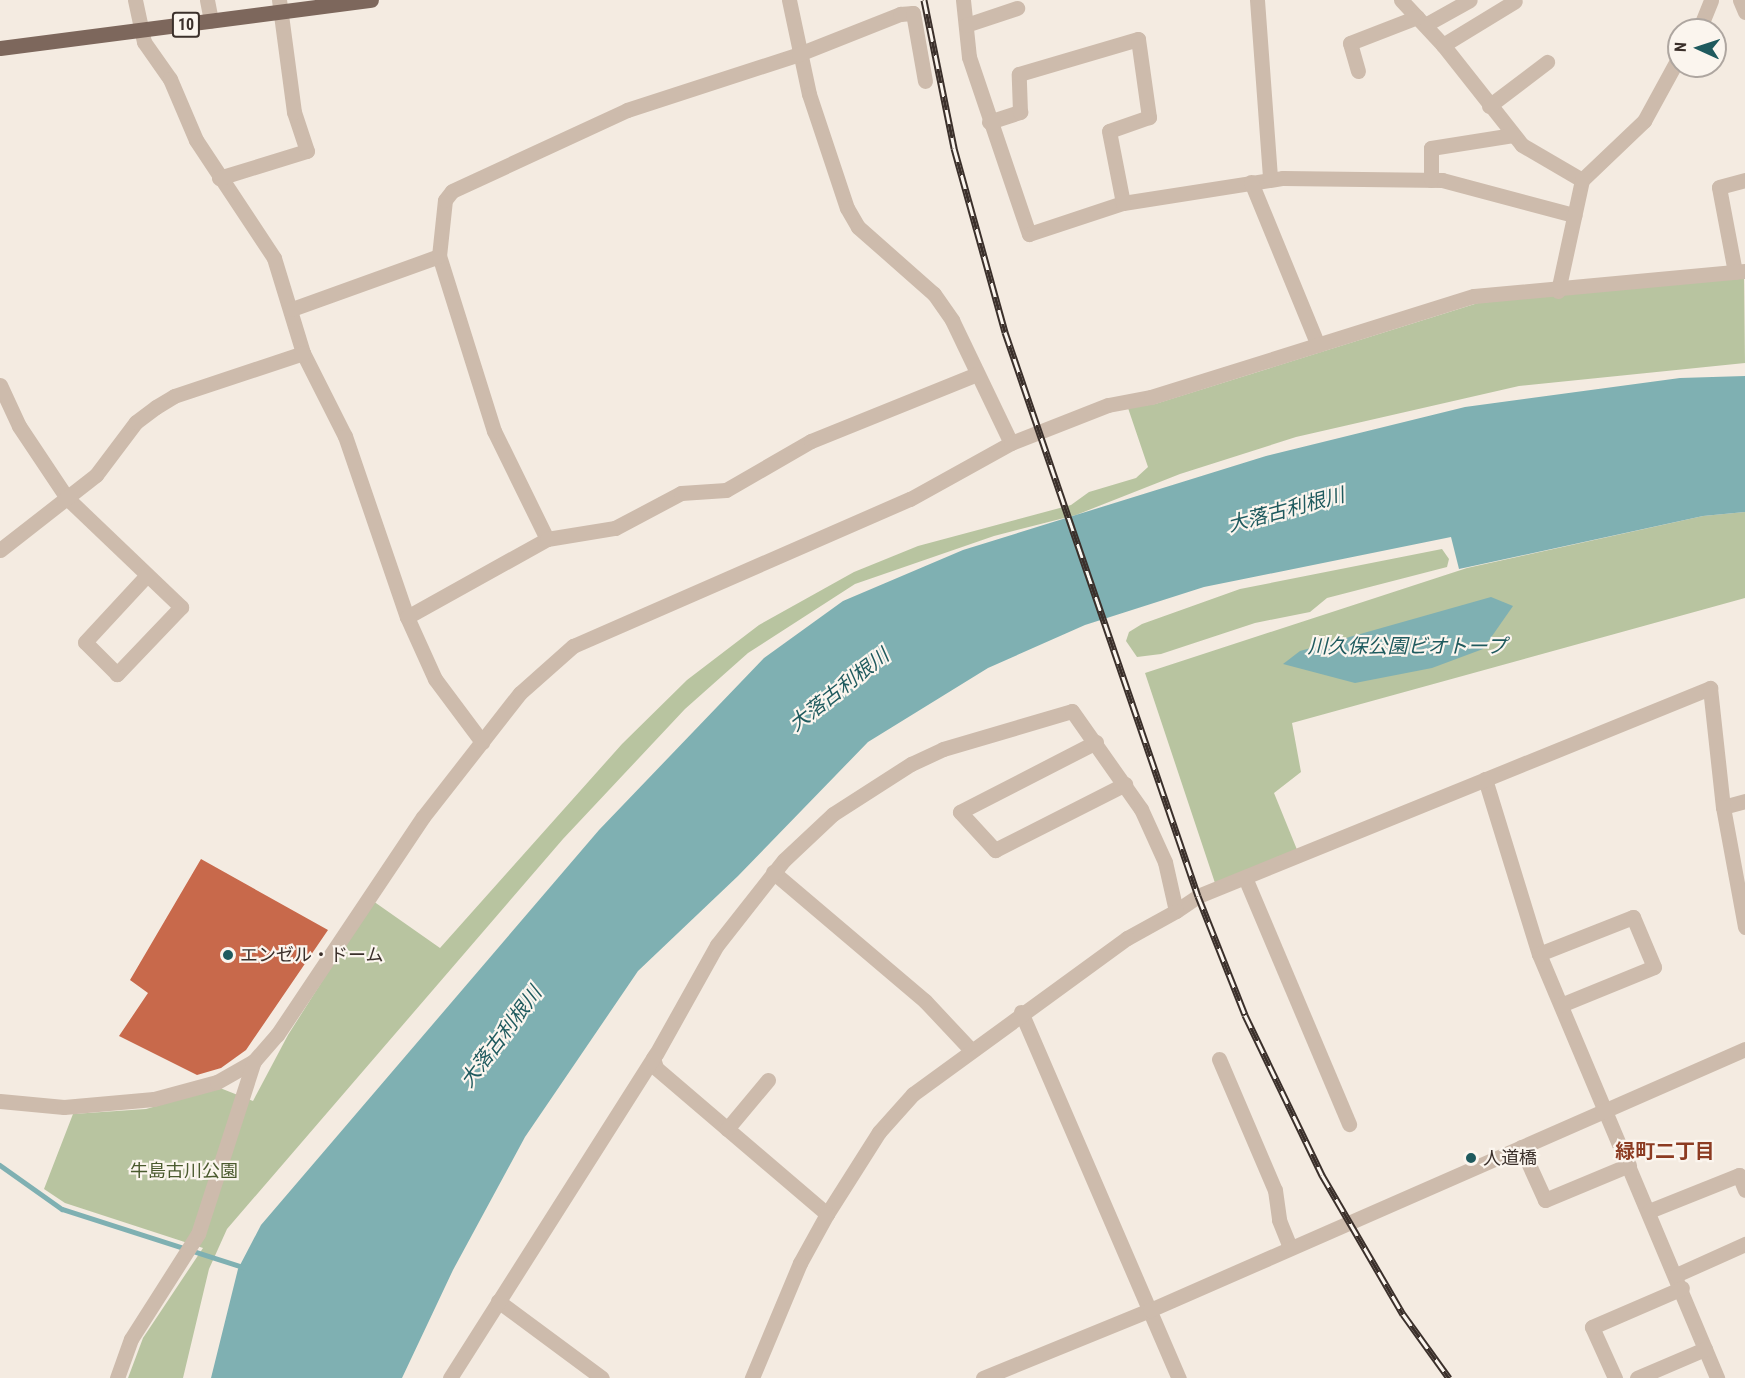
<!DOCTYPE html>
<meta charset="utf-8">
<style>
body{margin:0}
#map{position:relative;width:1745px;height:1378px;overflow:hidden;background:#f4ebe1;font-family:"Roboto Condensed","Noto Sans JP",sans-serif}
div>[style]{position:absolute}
.green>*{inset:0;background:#b8c4a0}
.water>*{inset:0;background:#7fb0b2}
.stream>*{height:4.5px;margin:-2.25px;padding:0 2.25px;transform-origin:2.25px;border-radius:2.25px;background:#7fb0b2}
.building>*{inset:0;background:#c8694b}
.street>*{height:15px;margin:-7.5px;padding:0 7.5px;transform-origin:7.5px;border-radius:7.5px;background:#cdbbac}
.primary>*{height:15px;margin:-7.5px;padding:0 7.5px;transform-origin:7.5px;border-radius:7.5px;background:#7d675c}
.rail>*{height:7px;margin-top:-3.5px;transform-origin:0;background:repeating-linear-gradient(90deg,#fbf5ee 0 14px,#3b302b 0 28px);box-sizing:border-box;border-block:2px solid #3b302b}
.dots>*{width:16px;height:16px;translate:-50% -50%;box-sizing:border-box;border:3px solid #fbf5ee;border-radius:50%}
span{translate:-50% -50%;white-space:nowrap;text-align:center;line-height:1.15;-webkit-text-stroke:4.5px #fbf5ee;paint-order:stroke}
.shield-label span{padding:2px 4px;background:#fbf5ee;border:2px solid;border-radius:4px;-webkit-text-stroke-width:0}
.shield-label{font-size:16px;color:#3b302b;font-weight:700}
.poi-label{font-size:18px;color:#3b302b}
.left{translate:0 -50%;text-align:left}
.park-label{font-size:18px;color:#4a5a2e}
.water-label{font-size:20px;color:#1f5a5e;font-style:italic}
.neighbourhood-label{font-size:20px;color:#8c3b22;font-weight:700}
.north{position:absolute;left:1667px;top:18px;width:60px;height:60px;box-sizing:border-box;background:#fbf5ee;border:2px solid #aea6a0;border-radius:50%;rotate:273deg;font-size:16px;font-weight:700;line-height:24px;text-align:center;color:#3b302b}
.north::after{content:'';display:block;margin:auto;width:21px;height:27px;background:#1f5a5e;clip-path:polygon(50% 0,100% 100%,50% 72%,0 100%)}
</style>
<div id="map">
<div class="green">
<i style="clip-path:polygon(1744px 277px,1745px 363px,1519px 386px,1296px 437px,1180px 474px,1076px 515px,994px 536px,855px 584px,748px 653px,685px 709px,563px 839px,227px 1229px,209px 1269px,183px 1378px,128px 1378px,143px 1338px,203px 1248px,65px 1203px,44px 1189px,73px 1114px,146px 1109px,220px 1088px,253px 1101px,288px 1035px,373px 901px,440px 948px,622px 744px,687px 680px,759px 625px,854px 572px,918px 546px,1071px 505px,1089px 492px,1136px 478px,1148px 467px,1128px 408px,1155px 404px,1478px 303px)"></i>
<i style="clip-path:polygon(1745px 512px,1745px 598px,1292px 723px,1301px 772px,1274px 793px,1300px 857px,1217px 889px,1145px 673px,1467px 568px,1703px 516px)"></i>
<i style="clip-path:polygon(1442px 549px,1449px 559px,1447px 567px,1327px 598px,1310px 612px,1255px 623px,1161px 654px,1137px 657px,1126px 641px,1129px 632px,1142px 624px,1240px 589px)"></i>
</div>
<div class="water">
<i style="clip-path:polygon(1745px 376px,1745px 512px,1703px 516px,1459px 569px,1451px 537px,1204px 587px,1085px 625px,988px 668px,868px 742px,738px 876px,638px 971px,525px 1137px,453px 1270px,402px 1378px,211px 1378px,238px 1269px,261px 1225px,599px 830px,764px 658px,843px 601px,963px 550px,1266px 456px,1465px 407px,1680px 378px)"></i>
<i style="clip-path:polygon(1491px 597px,1513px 606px,1483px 649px,1432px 668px,1355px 683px,1283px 664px,1300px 651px)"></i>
</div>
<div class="stream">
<i style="left:0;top:1165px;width:76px;rotate:35.4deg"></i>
<i style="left:62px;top:1209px;width:190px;rotate:17.8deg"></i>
</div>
<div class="building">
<i style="clip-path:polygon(201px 859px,328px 930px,246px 1050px,221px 1068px,197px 1075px,119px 1036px,148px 993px,130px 980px)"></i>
</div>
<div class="street">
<i style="left:135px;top:0;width:43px;rotate:77.9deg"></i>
<i style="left:144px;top:42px;width:45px;rotate:54.9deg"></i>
<i style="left:170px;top:79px;width:66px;rotate:66.9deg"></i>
<i style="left:196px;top:140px;width:141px;rotate:56.5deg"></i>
<i style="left:274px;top:258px;width:99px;rotate:73deg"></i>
<i style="left:303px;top:353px;width:93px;rotate:63.2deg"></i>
<i style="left:345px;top:436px;width:191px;rotate:71.1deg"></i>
<i style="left:407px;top:617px;width:68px;rotate:65.7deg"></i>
<i style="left:435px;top:679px;width:79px;rotate:53.3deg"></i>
<i style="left:207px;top:0;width:21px;rotate:79deg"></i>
<i style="left:789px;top:0;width:96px;rotate:78deg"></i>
<i style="left:809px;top:94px;width:120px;rotate:71.6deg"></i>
<i style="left:847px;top:208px;width:22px;rotate:60deg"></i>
<i style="left:858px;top:227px;width:101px;rotate:41.4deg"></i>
<i style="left:934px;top:294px;width:32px;rotate:55deg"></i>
<i style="left:952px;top:320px;width:136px;rotate:64.4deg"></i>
<i style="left:963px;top:0;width:57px;rotate:84deg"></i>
<i style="left:969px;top:57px;width:187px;rotate:71.3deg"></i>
<i style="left:1029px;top:234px;width:99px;rotate:-18.3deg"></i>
<i style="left:1123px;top:203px;width:162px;rotate:-8.9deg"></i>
<i style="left:1283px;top:178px;width:159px;rotate:0.7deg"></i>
<i style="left:1442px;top:180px;width:137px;rotate:14.9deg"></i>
<i style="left:1257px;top:0;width:179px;rotate:85.8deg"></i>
<i style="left:1401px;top:0;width:62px;rotate:47deg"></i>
<i style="left:1443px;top:45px;width:127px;rotate:51.7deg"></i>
<i style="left:1522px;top:145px;width:69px;rotate:30.3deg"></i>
<i style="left:1740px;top:0;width:13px;rotate:67deg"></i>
<i style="left:966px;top:25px;width:54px;rotate:-18.4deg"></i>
<i style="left:1425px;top:25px;width:51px;rotate:-29.1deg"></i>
<i style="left:1699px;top:30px;width:32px;rotate:-68deg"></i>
<i style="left:1443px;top:45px;width:84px;rotate:-31.4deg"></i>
<i style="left:1358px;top:71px;width:29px;rotate:-106deg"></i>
<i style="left:1350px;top:43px;width:72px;rotate:-21.2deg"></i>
<i style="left:1489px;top:106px;width:73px;rotate:-37.2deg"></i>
<i style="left:989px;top:122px;width:33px;rotate:-18deg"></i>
<i style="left:1020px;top:112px;width:38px;rotate:-92deg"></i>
<i style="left:1019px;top:74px;width:124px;rotate:-16.4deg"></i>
<i style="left:1138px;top:39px;width:79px;rotate:82deg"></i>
<i style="left:1149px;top:117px;width:42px;rotate:160.7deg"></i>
<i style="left:1109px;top:131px;width:73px;rotate:79deg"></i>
<i style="left:219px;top:178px;width:92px;rotate:-17.1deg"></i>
<i style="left:307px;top:151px;width:41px;rotate:-108.4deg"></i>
<i style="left:294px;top:112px;width:113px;rotate:-97.6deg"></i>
<i style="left:1431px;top:180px;width:32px;rotate:-90deg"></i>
<i style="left:1431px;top:148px;width:83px;rotate:-9deg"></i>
<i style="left:1251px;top:182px;width:176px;rotate:67.7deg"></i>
<i style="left:1735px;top:272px;width:86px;rotate:-100.7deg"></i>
<i style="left:1719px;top:187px;width:27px;rotate:-15deg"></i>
<i style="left:1558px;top:291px;width:114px;rotate:-77.8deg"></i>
<i style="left:1582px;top:180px;width:86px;rotate:-43.6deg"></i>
<i style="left:1644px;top:121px;width:73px;rotate:-61.3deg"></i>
<i style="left:292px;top:309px;width:156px;rotate:-19.8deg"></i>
<i style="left:0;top:385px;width:45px;rotate:65.1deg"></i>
<i style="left:19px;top:426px;width:87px;rotate:56.3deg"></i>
<i style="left:67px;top:498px;width:158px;rotate:43.7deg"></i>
<i style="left:181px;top:607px;width:93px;rotate:133.7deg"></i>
<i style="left:117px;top:674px;width:45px;rotate:-135deg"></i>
<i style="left:85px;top:642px;width:91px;rotate:-47.2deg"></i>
<i style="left:547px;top:539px;width:120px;rotate:-116.1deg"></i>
<i style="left:494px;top:431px;width:183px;rotate:-107.4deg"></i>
<i style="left:439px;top:256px;width:56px;rotate:-83.9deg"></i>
<i style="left:445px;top:200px;width:11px;rotate:-52deg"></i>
<i style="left:452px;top:191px;width:193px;rotate:-24.8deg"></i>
<i style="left:627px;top:110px;width:181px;rotate:-18deg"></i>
<i style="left:799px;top:54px;width:109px;rotate:-21.6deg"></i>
<i style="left:900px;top:14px;width:13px;rotate:-4deg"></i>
<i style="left:913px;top:13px;width:69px;rotate:80deg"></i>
<i style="left:0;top:550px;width:122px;rotate:-38deg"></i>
<i style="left:96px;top:475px;width:66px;rotate:-53deg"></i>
<i style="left:136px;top:422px;width:25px;rotate:-37deg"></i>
<i style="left:156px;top:407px;width:21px;rotate:-31deg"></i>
<i style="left:174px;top:396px;width:136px;rotate:-18.4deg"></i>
<i style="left:407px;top:617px;width:160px;rotate:-29.1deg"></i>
<i style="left:547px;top:539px;width:69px;rotate:-9.2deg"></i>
<i style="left:615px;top:528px;width:75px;rotate:-27.9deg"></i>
<i style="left:681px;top:493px;width:45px;rotate:-3.8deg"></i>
<i style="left:726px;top:490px;width:98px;rotate:-30deg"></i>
<i style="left:811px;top:441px;width:179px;rotate:-22deg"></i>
<i style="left:1096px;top:742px;width:153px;rotate:152.8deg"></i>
<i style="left:960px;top:812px;width:52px;rotate:47.4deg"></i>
<i style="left:995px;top:850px;width:146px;rotate:-26.9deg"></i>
<i style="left:1485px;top:779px;width:183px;rotate:72.9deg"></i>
<i style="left:1539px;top:954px;width:460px;rotate:67.2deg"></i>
<i style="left:1723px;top:807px;width:23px;rotate:-15deg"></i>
<i style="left:773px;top:872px;width:199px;rotate:40.3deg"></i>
<i style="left:925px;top:1001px;width:66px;rotate:46.8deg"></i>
<i style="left:1246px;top:880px;width:265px;rotate:67.1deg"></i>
<i style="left:1176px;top:911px;width:27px;rotate:-34deg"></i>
<i style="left:1198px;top:896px;width:553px;rotate:-22.11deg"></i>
<i style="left:1710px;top:688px;width:120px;rotate:83.8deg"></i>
<i style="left:1723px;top:807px;width:122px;rotate:79.6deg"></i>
<i style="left:1539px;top:954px;width:101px;rotate:-21.5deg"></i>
<i style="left:1633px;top:917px;width:54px;rotate:67.2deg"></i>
<i style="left:1654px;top:967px;width:100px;rotate:157.8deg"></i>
<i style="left:1021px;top:1012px;width:399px;rotate:66.7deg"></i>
<i style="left:653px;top:1058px;width:10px;rotate:73deg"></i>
<i style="left:656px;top:1068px;width:225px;rotate:40.5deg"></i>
<i style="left:1219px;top:1059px;width:142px;rotate:66.9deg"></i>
<i style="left:1275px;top:1190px;width:30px;rotate:82deg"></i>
<i style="left:1279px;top:1220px;width:29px;rotate:68deg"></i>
<i style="left:0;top:1101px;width:64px;rotate:5.4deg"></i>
<i style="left:64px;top:1107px;width:90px;rotate:-5.1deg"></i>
<i style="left:154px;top:1099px;width:65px;rotate:-15.1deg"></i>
<i style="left:217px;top:1082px;width:43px;rotate:-29.6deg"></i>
<i style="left:254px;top:1061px;width:35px;rotate:-49deg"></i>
<i style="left:277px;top:1035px;width:262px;rotate:-56.2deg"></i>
<i style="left:423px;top:817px;width:157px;rotate:-52deg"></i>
<i style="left:520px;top:693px;width:71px;rotate:-41.6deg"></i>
<i style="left:573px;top:646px;width:368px;rotate:-23.6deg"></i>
<i style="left:910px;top:499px;width:115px;rotate:-29deg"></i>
<i style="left:1011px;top:443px;width:104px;rotate:-21.4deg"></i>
<i style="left:1108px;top:405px;width:44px;rotate:-10.5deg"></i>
<i style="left:1151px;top:397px;width:338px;rotate:-17.4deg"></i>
<i style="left:1474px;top:296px;width:272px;rotate:-5.3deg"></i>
<i style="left:727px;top:1129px;width:64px;rotate:-50.1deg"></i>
<i style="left:1521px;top:1147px;width:58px;rotate:65.6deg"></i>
<i style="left:1545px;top:1200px;width:91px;rotate:-22.6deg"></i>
<i style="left:1649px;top:1211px;width:97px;rotate:-21.8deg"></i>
<i style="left:1739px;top:1175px;width:16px;rotate:68deg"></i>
<i style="left:1676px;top:1275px;width:76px;rotate:-24.2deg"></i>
<i style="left:498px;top:1301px;width:129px;rotate:36.5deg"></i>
<i style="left:117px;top:1378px;width:41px;rotate:-70.3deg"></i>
<i style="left:131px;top:1339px;width:125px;rotate:-57.5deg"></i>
<i style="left:198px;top:1234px;width:182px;rotate:-72.1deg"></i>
<i style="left:450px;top:1378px;width:384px;rotate:-57.6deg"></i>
<i style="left:656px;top:1054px;width:125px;rotate:-60.8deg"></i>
<i style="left:717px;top:945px;width:108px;rotate:-51.8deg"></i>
<i style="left:784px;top:860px;width:67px;rotate:-43.2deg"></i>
<i style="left:833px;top:814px;width:93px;rotate:-32.7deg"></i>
<i style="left:911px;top:764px;width:35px;rotate:-25deg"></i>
<i style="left:943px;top:749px;width:134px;rotate:-16.4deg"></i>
<i style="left:1072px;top:711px;width:120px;rotate:54.9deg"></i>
<i style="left:1141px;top:809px;width:58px;rotate:65.6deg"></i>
<i style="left:1165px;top:862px;width:50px;rotate:77.3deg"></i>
<i style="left:1176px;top:911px;width:56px;rotate:151.1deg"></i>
<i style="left:1127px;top:938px;width:265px;rotate:143.9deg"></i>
<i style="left:913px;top:1094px;width:51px;rotate:131.8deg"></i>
<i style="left:879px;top:1132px;width:97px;rotate:122.4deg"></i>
<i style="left:827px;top:1214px;width:56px;rotate:118.9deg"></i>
<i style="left:800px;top:1263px;width:125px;rotate:112.7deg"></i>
<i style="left:983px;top:1378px;width:180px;rotate:-22.2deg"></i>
<i style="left:1150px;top:1310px;width:650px;rotate:-23.68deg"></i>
<i style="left:1615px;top:1378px;width:56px;rotate:-114.3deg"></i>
<i style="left:1592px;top:1327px;width:98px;rotate:-23.4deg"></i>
<i style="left:1637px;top:1378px;width:74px;rotate:-23.1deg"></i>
</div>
<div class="primary">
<i style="left:0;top:48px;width:374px;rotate:-7.4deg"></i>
</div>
<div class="rail">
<i style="left:924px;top:0;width:151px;rotate:78.5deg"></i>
<i style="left:954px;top:148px;width:191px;rotate:74.5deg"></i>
<i style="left:1005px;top:332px;width:596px;rotate:71.11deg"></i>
<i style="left:1198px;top:896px;width:128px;rotate:68.4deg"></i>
<i style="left:1245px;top:1015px;width:178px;rotate:64.3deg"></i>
<i style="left:1322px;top:1175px;width:161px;rotate:59.8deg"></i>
<i style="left:1403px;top:1314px;width:79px;rotate:54.3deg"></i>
</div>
<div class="dots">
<i style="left:228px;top:955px;background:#1f5a5e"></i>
<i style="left:1471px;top:1158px;background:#1f5a5e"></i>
</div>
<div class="shield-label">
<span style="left:186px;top:25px">10</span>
</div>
<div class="poi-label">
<span class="left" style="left:240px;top:955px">エンゼル・ドーム</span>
<span class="left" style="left:1483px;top:1158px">人道橋</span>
</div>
<div class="park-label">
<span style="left:184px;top:1171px">牛島古川公園</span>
</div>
<div class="water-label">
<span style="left:1286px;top:510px;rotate:-15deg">大落古利根川</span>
<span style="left:1407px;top:646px">川久保公園ビオトープ</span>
<span style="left:839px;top:690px;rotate:-38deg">大落古利根川</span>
<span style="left:501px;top:1037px;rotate:-53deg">大落古利根川</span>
</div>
<div class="neighbourhood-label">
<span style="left:1665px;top:1151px">緑町二丁目</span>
</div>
<div class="north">N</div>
</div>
